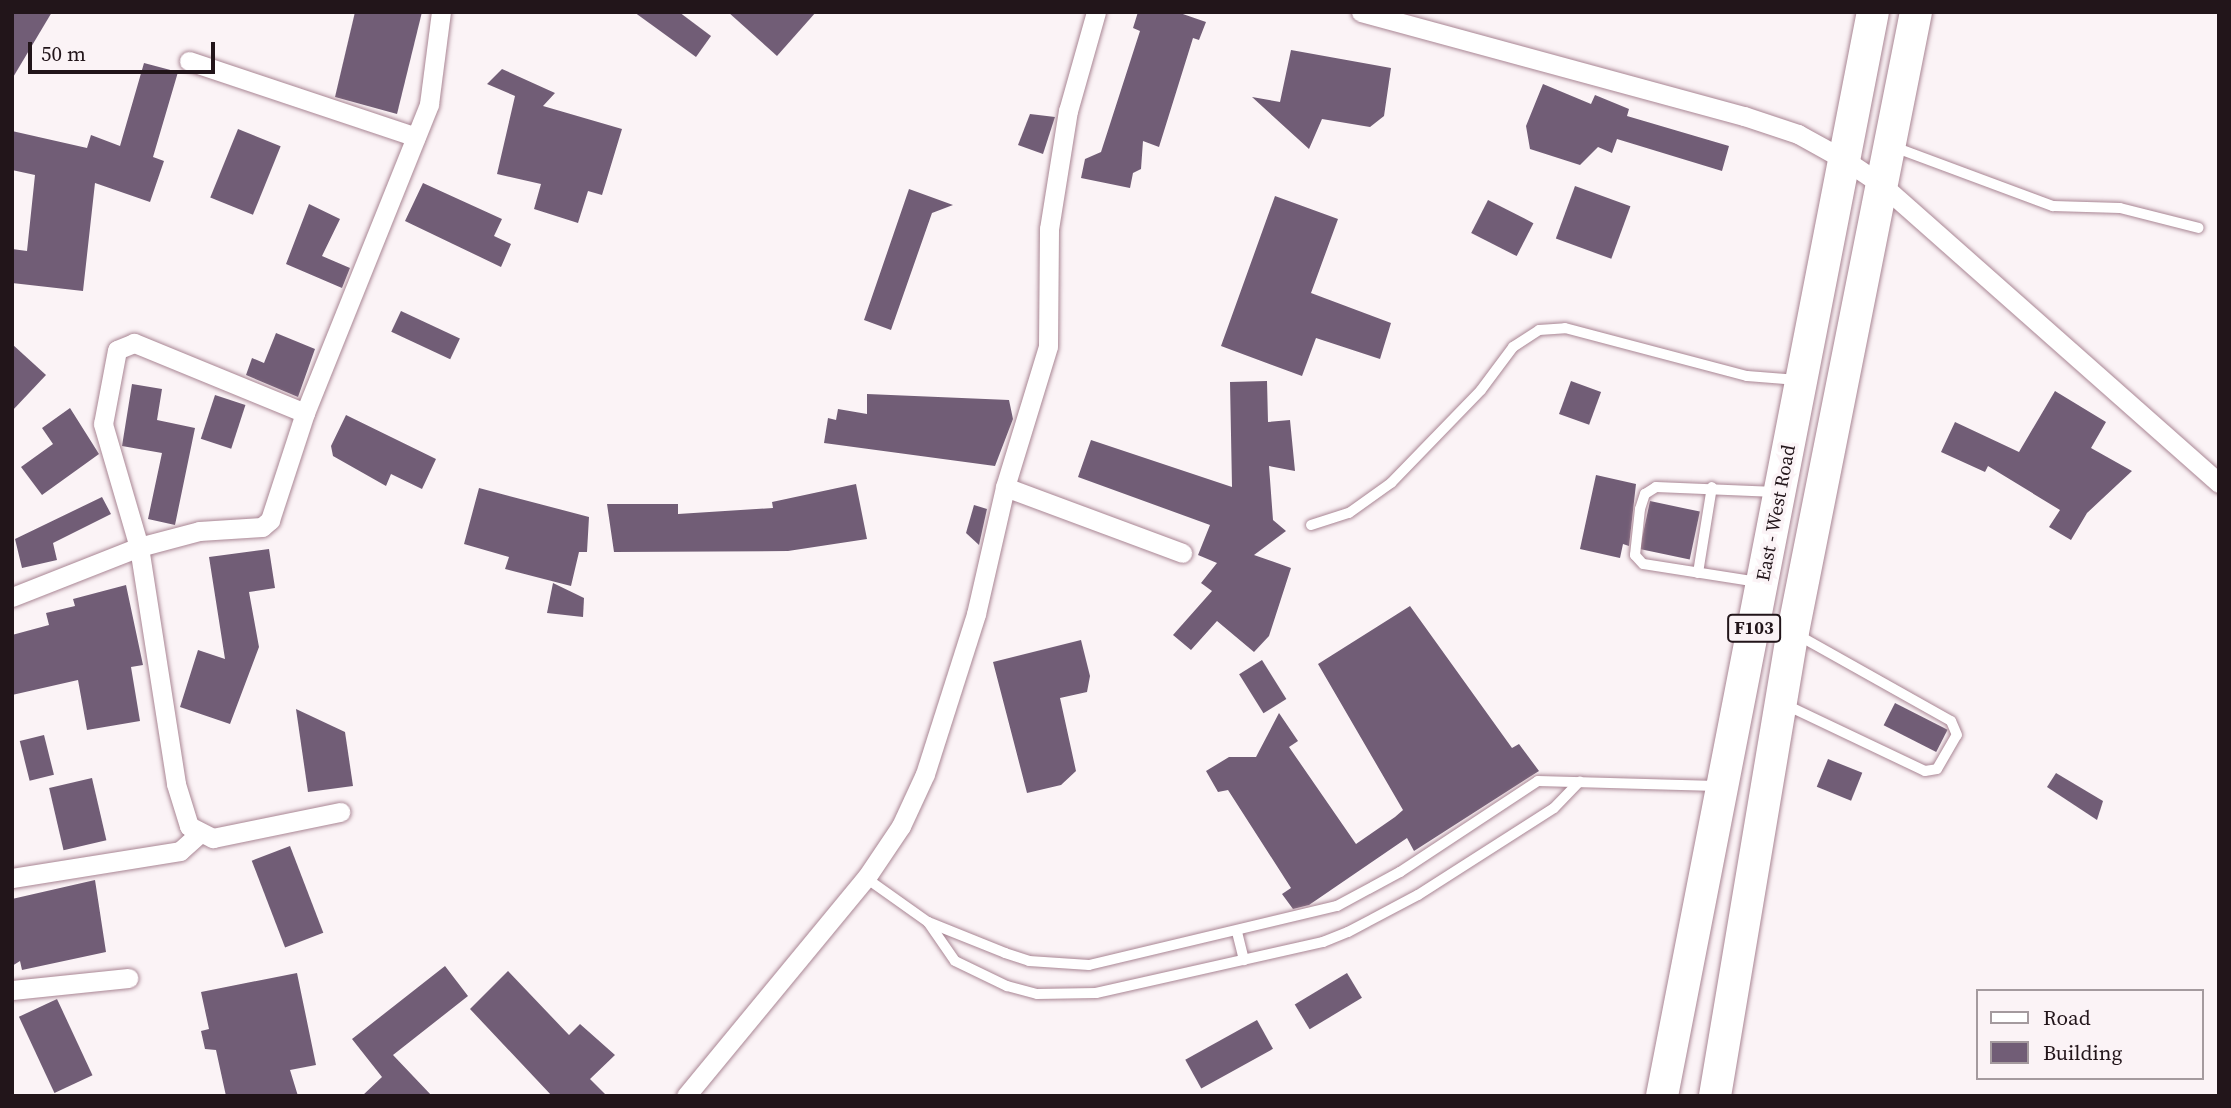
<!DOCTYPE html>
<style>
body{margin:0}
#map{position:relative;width:2231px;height:1108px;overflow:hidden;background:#fbf3f6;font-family:"Source Serif 4",serif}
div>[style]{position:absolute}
.building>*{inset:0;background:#715d76;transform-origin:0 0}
.roads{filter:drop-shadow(0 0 2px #a98694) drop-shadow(0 0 2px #a98694)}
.service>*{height:10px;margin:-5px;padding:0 5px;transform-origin:5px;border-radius:5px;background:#fff}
.minor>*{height:19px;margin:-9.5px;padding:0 9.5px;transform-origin:9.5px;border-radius:9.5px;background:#fff}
.primary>*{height:32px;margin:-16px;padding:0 16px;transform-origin:16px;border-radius:16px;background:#fff}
span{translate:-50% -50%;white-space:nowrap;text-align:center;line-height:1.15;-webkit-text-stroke:7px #fbf3f6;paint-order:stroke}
.shield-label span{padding:2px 5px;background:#fbf3f6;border:2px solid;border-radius:5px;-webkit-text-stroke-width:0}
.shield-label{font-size:18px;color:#22151a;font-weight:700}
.street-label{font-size:19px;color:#22151a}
.frame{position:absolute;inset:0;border:14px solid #22151a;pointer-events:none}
.legend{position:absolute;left:1976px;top:989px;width:228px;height:91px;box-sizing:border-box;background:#fbf3f6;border:2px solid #a49a9e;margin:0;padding:9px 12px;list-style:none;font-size:21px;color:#22151a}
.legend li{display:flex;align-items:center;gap:14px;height:35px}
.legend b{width:35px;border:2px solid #a49a9e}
.scale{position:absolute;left:28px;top:42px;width:187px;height:32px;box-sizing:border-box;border:4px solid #22151a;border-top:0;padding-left:9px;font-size:21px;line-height:24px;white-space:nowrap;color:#22151a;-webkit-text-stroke:5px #fbf3f6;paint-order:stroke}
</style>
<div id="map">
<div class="building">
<i style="clip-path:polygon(12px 12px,52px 12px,12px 79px)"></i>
<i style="clip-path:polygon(355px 12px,422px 12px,397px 114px,335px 97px)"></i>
<i style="clip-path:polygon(634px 12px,679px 12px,711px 36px,696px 57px)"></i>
<i style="clip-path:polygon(728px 12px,816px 12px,777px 56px)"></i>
<i style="clip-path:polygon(1138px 12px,1177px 12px,1206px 22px,1199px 40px,1193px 38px,1159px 147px,1143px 141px,1141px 169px,1133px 173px,1130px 188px,1081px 178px,1085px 159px,1101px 152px,1140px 31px,1133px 28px)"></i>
<i style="clip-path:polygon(1291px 50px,1391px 68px,1384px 116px,1370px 127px,1322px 119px,1309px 149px,1252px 97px,1280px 102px)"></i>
<i style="clip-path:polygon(144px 63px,178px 72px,153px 157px,164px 161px,150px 202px,95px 183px,83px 291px,12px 283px,12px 249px,27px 251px,35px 175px,12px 170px,12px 131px,87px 148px,91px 135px,120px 146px)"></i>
<i style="clip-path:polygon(502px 69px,555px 93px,543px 106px,622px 129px,602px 195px,588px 191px,578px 223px,534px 209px,541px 184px,497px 174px,515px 96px,487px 84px)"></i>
<i style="clip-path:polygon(1543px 84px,1591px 104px,1595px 95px,1629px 109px,1627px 116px,1729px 146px,1722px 171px,1617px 139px,1612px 153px,1598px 147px,1580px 165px,1530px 149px,1526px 126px)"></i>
<i style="clip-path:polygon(1030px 114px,1055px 117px,1043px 154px,1018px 145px)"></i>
<i style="left:238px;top:129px;width:46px;height:74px;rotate:22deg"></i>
<i style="clip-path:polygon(423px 183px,502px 219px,494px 236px,511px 244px,501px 267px,405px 221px)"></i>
<i style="left:1575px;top:186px;width:59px;height:56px;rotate:20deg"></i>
<i style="clip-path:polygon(909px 189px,953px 205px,932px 213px,891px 330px,864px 320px)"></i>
<i style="clip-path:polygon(1275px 196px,1338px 219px,1311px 293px,1391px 323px,1380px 359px,1316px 338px,1302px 376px,1221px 346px)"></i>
<i style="left:1488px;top:200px;width:51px;height:37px;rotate:27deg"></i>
<i style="clip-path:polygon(309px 204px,340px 219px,322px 256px,350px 268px,342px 288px,286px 264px)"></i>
<i style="left:401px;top:311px;width:65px;height:23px;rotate:25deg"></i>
<i style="clip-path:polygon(276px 333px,315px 349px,298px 397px,246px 375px,252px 358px,264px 363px)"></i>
<i style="clip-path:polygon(12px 344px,46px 375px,12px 411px)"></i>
<i style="clip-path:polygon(1267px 381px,1268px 422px,1290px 420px,1295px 471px,1269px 466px,1273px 520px,1286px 531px,1254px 555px,1291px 568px,1269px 636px,1254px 652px,1217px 621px,1191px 650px,1173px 635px,1212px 591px,1201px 583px,1217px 563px,1198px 555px,1210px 525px,1078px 477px,1091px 440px,1232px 487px,1230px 382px)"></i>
<i style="left:1571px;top:381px;width:32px;height:35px;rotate:20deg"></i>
<i style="clip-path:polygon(132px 384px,162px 389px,157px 420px,195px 428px,175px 525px,148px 519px,162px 453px,122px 446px)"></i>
<i style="clip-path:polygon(2055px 391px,2106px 422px,2091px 448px,2132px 471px,2087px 513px,2071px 540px,2049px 527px,2060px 510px,1988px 466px,1985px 472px,1941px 452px,1955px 422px,2019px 452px)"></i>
<i style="clip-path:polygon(867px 394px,1009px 400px,1013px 419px,995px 466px,824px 443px,828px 418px,836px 420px,838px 409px,867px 414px)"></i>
<i style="left:215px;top:395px;width:32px;height:46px;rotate:18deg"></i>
<i style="clip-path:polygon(70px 408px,99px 454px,42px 495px,21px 467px,53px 444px,42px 428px)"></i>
<i style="clip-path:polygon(346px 415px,436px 459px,422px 489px,391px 474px,386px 486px,333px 456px,331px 446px)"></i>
<i style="clip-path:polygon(1596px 475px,1636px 484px,1629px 546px,1623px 544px,1620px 558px,1580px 549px)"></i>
<i style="clip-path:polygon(856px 484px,867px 539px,788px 551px,614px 552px,607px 504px,678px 504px,678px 514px,773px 508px,772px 502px)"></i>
<i style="clip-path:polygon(479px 488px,589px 517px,587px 552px,579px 552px,571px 586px,505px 569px,509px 557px,464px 544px)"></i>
<i style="clip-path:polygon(102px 497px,111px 514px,53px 543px,57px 560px,22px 568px,15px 539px)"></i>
<i style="left:1650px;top:501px;width:51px;height:49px;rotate:12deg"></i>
<i style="clip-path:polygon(974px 505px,987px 509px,979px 545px,966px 533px)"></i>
<i style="clip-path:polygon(269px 549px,275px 588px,249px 592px,259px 647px,230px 724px,180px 707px,198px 650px,225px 659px,209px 557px)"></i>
<i style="clip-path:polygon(553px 583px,584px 598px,583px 617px,547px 613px)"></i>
<i style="clip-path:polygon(126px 585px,143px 665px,131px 667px,140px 721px,87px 730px,78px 680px,12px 695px,12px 635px,49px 625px,46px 613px,75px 606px,73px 599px)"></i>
<i style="clip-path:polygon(1410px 606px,1512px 748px,1519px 744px,1539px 771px,1414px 851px,1407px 838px,1309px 905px,1293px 909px,1282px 894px,1291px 888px,1228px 790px,1218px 792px,1206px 771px,1229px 757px,1256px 757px,1279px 713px,1298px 741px,1289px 747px,1356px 844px,1395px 817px,1403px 810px,1318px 664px)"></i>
<i style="clip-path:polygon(1081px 640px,1090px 676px,1087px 692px,1060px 698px,1076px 771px,1061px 785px,1027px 793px,993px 662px)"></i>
<i style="left:1262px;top:660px;width:46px;height:27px;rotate:58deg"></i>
<i style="left:1895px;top:703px;width:59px;height:25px;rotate:27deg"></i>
<i style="clip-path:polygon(296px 709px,345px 732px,353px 786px,308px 792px)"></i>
<i style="left:44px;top:735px;width:41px;height:25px;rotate:76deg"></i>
<i style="left:1828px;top:759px;width:37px;height:30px;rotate:22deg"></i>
<i style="clip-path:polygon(2056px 773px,2103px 801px,2097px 820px,2047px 787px)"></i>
<i style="left:92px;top:778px;width:64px;height:44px;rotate:77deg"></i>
<i style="left:290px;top:846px;width:93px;height:41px;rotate:69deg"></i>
<i style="clip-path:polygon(95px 880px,106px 952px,22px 970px,20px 961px,12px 966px,12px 899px)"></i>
<i style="clip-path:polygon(445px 966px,468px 996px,393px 1055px,432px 1096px,362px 1096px,382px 1077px,352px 1039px)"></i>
<i style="clip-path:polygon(508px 971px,569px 1035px,580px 1024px,615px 1055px,590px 1079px,607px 1096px,552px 1096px,470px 1009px)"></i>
<i style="clip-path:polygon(297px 973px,316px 1065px,290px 1070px,298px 1096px,226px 1096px,216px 1050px,205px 1049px,201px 1031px,209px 1029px,201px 992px)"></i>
<i style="left:1347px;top:973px;width:29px;height:61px;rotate:59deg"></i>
<i style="left:57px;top:999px;width:84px;height:42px;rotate:65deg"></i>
<i style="left:1257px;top:1020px;width:33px;height:82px;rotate:61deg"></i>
</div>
<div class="roads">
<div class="service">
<i style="left:1894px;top:147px;width:170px;rotate:20.4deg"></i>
<i style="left:2053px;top:206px;width:67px;rotate:1.7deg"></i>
<i style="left:2120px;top:208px;width:81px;rotate:14.2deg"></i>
<i style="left:1311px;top:525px;width:40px;rotate:-18deg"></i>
<i style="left:1349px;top:513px;width:52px;rotate:-35.5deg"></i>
<i style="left:1391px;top:483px;width:129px;rotate:-45.9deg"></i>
<i style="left:1481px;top:390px;width:54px;rotate:-53.3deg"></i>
<i style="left:1513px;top:347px;width:31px;rotate:-33deg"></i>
<i style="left:1539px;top:330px;width:26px;rotate:-4deg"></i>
<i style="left:1565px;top:328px;width:188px;rotate:14.8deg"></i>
<i style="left:1747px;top:376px;width:51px;rotate:4.5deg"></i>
<i style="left:1698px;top:573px;width:87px;rotate:-80.8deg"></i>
<i style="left:1758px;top:582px;width:116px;rotate:-171.1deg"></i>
<i style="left:1643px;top:564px;width:12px;rotate:-132deg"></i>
<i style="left:1635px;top:555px;width:46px;rotate:-83.8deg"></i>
<i style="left:1640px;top:509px;width:16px;rotate:-72deg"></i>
<i style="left:1645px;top:494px;width:13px;rotate:-32deg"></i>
<i style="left:1656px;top:487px;width:120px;rotate:2.4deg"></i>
<i style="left:1784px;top:704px;width:156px;rotate:25.4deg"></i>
<i style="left:1925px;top:771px;width:12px;rotate:-9deg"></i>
<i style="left:1937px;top:769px;width:39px;rotate:-60deg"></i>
<i style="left:1957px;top:735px;width:15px;rotate:-113deg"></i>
<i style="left:1951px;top:721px;width:178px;rotate:-150.7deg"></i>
<i style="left:866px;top:878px;width:76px;rotate:35.4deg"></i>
<i style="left:928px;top:922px;width:83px;rotate:21.9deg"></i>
<i style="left:1005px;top:953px;width:25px;rotate:18deg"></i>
<i style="left:1029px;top:961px;width:60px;rotate:3.8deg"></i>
<i style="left:1089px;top:965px;width:255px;rotate:-13.4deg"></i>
<i style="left:1337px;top:906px;width:72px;rotate:-28.4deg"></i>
<i style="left:1400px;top:872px;width:165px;rotate:-33.4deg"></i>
<i style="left:1538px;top:781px;width:179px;rotate:1.6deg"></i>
<i style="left:928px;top:922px;width:47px;rotate:55.3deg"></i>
<i style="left:955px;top:961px;width:58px;rotate:25.7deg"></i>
<i style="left:1007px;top:986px;width:31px;rotate:15deg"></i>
<i style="left:1037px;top:994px;width:59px;rotate:-1deg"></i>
<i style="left:1096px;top:993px;width:233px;rotate:-12.7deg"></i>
<i style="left:1323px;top:942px;width:27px;rotate:-22deg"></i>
<i style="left:1348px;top:932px;width:79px;rotate:-27.9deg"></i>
<i style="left:1418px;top:895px;width:161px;rotate:-32.6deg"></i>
<i style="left:1554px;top:808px;width:37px;rotate:-46deg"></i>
<i style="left:1237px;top:932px;width:29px;rotate:76deg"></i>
</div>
<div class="minor">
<i style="left:1361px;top:12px;width:397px;rotate:15.2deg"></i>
<i style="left:1744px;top:116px;width:57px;rotate:18.4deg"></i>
<i style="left:1798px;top:134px;width:54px;rotate:29deg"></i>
<i style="left:1845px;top:160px;width:45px;rotate:34deg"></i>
<i style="left:1882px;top:185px;width:450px;rotate:41.5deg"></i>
<i style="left:189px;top:61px;width:239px;rotate:18.5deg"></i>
<i style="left:305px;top:413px;width:185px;rotate:-157.7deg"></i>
<i style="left:134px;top:343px;width:18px;rotate:158deg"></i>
<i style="left:117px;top:350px;width:75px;rotate:100.7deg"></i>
<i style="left:103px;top:424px;width:128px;rotate:73.7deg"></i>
<i style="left:139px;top:547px;width:240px;rotate:81.1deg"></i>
<i style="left:176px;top:784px;width:44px;rotate:72.8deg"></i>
<i style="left:189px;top:826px;width:27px;rotate:27deg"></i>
<i style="left:213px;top:838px;width:130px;rotate:-11.6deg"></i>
<i style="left:1005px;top:487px;width:189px;rotate:20.4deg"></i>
<i style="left:12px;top:597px;width:136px;rotate:-21.5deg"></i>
<i style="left:139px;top:547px;width:62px;rotate:-14.9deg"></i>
<i style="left:199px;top:531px;width:63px;rotate:-3.6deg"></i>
<i style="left:262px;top:527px;width:11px;rotate:-41deg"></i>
<i style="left:270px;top:520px;width:113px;rotate:-71.9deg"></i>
<i style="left:305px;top:413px;width:333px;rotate:-68.1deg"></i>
<i style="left:429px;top:104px;width:93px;rotate:-82.6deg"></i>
<i style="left:12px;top:878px;width:170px;rotate:-9.1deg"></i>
<i style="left:180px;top:851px;width:24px;rotate:-42deg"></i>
<i style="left:12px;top:990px;width:117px;rotate:-5.9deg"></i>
<i style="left:686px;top:1096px;width:283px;rotate:-50.5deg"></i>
<i style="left:866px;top:878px;width:63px;rotate:-56.1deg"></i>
<i style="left:901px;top:826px;width:57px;rotate:-65.2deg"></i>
<i style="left:925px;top:774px;width:168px;rotate:-72.3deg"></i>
<i style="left:976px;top:614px;width:130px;rotate:-77.1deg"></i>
<i style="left:1005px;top:487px;width:147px;rotate:-73deg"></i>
<i style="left:1048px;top:346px;width:117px;rotate:-89.5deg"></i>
<i style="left:1049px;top:229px;width:120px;rotate:-80.9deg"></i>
<i style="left:1068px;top:111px;width:103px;rotate:-74.2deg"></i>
</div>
<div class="primary">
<i style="left:1662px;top:1096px;width:1104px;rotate:-78.99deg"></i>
<i style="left:1715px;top:1096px;width:471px;rotate:-80.5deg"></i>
<i style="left:1793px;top:632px;width:632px;rotate:-78.78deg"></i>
</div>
</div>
<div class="shield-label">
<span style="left:1754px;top:628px">F103</span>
</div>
<div class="street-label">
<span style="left:1776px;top:513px;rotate:-79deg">East - West Road</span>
</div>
<div class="frame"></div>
<ul class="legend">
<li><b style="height:9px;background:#fff"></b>Road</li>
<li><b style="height:19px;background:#715d76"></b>Building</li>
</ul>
<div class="scale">50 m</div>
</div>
